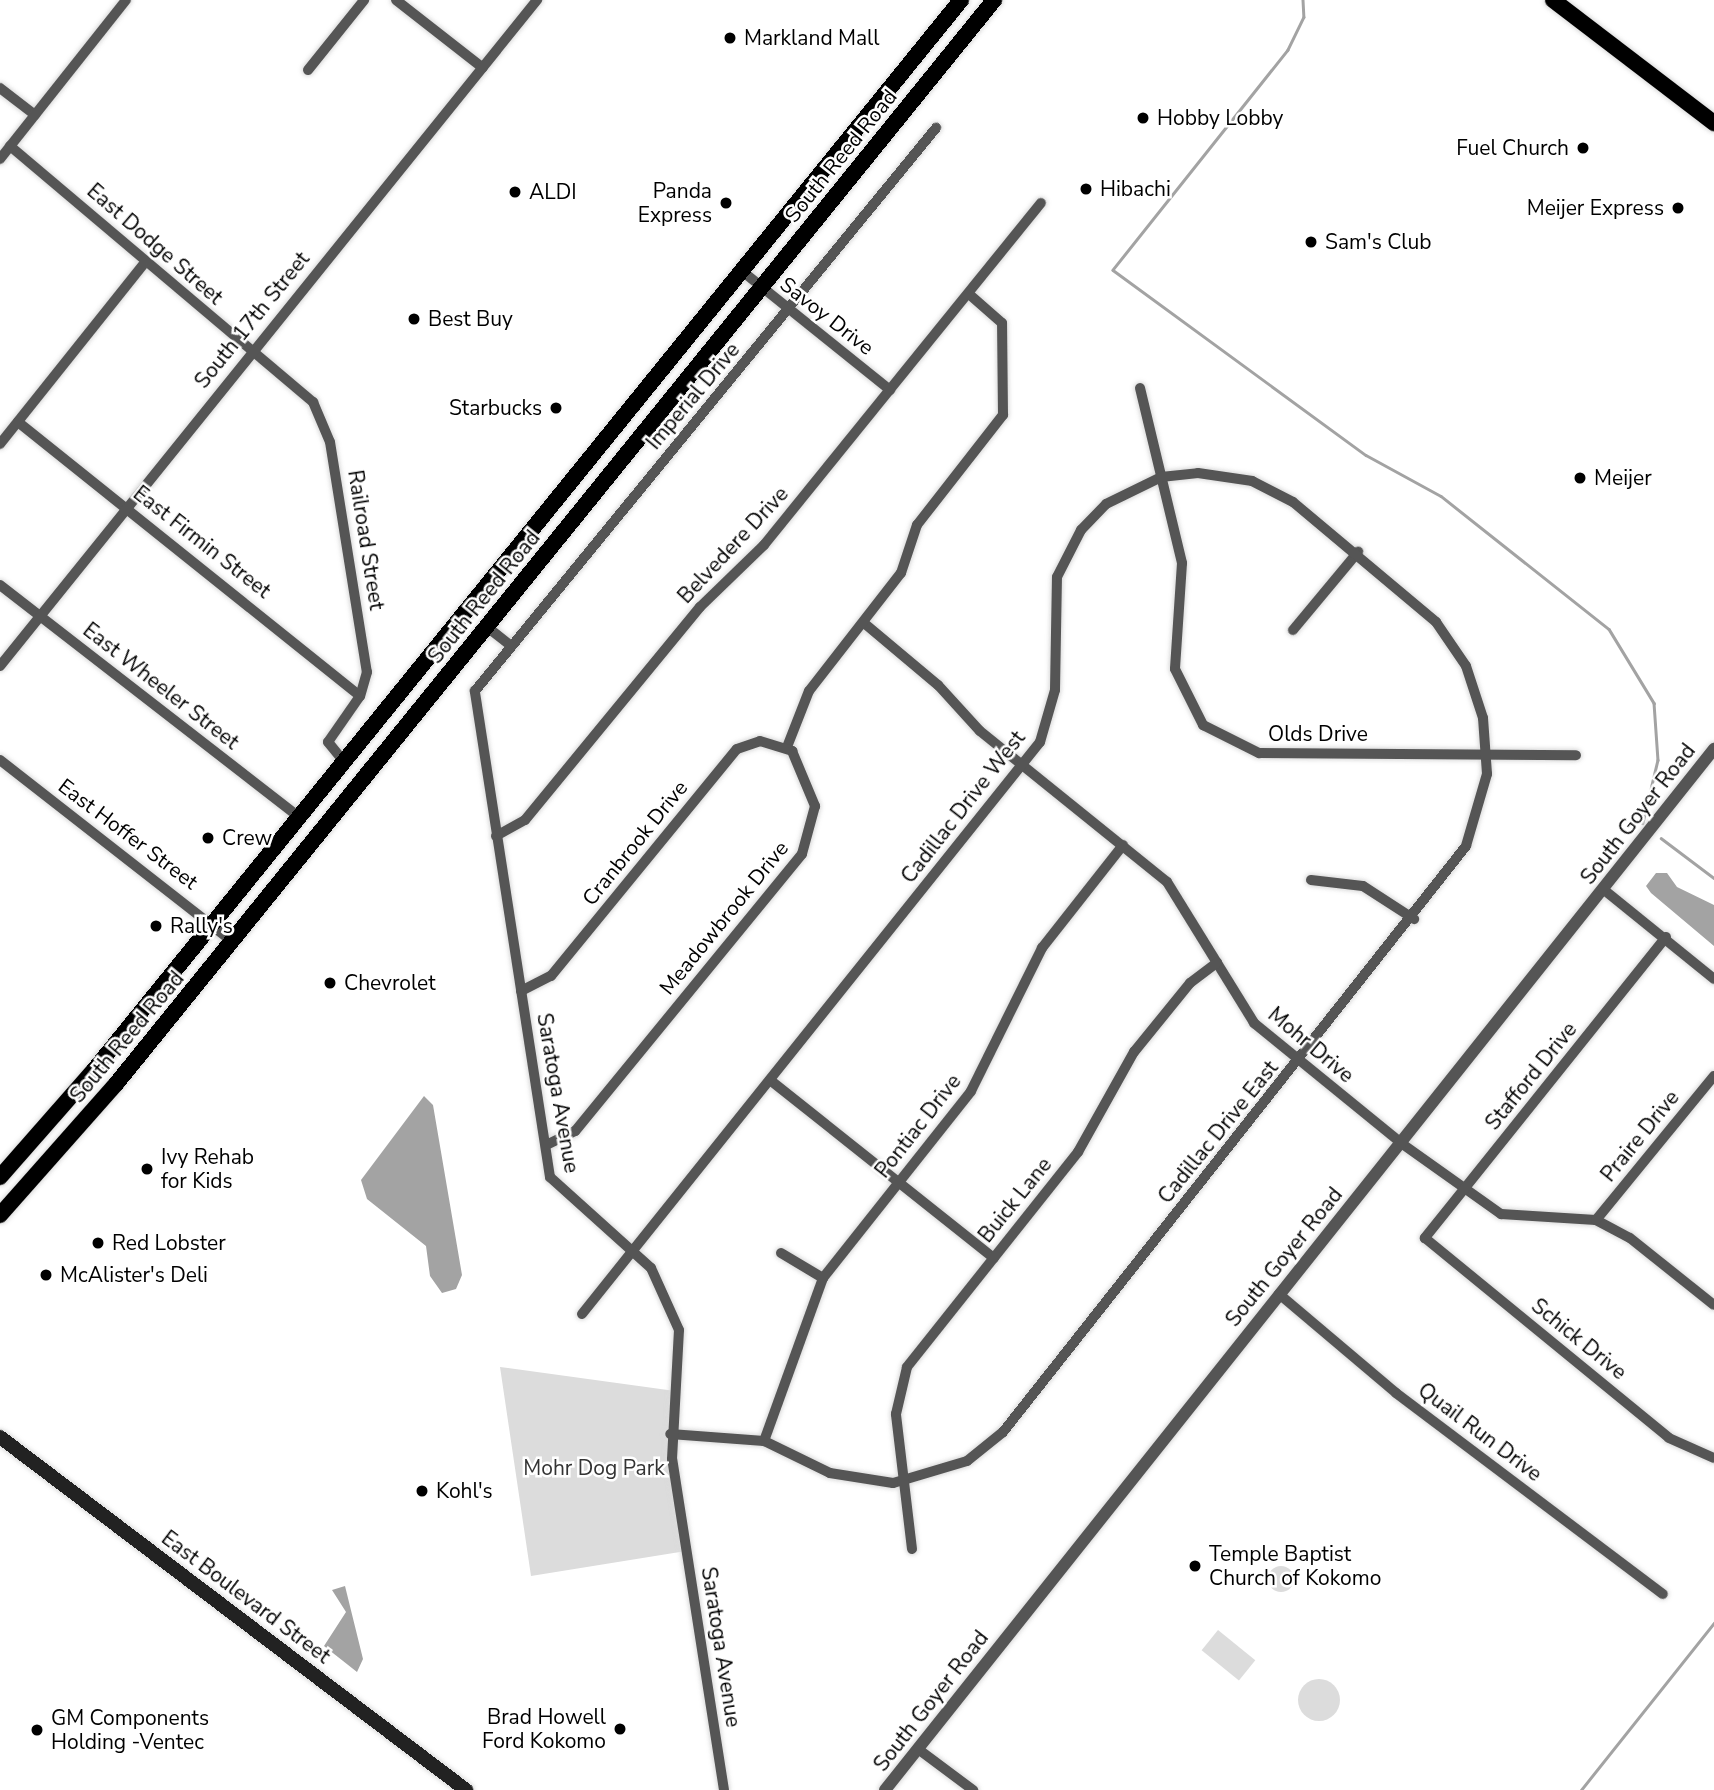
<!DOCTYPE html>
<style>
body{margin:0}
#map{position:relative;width:1714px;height:1790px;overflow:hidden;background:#fff;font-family:"Nunito Sans",sans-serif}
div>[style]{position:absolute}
.green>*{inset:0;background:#dcdcdc;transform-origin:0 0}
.round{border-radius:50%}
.water>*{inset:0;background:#a3a3a3}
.stream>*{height:2.5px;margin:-1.25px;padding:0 1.25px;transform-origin:1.25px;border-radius:1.25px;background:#a3a3a3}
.roads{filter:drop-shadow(0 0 2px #dbdbdb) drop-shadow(0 0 2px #dbdbdb)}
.minor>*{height:10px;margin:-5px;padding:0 5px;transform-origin:5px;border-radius:5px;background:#555}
.tertiary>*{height:12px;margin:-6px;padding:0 6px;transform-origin:6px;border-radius:6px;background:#555}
.secondary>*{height:14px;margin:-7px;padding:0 7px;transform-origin:7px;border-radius:7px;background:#222}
.primary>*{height:16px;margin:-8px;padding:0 8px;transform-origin:8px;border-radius:8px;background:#000}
.dots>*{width:19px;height:19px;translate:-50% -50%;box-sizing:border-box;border:4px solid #fff;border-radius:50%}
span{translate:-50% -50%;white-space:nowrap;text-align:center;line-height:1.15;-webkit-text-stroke:5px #fff;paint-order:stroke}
.poi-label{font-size:21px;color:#000}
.left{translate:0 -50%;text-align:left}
.right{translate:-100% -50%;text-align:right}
.street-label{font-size:21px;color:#000}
.park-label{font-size:21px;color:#333}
</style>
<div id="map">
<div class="green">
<i style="clip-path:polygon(500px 1367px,675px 1391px,670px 1434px,686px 1551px,531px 1576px)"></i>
<i class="round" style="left:1268px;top:1566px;width:26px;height:26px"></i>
<i style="left:1218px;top:1630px;width:48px;height:26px;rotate:39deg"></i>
<i class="round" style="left:1298px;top:1679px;width:42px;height:42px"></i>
</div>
<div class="water">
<i style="clip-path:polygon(1656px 873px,1667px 873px,1677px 887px,1714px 905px,1714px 946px,1651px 893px,1646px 886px)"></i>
<i style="clip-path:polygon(424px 1096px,433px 1105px,462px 1275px,456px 1289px,442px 1293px,430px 1276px,426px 1246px,367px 1199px,361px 1180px)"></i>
<i style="clip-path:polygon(345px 1586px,363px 1659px,357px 1672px,324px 1646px,346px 1612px,332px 1590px)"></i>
</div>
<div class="stream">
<i style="left:1303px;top:0;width:17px;rotate:87deg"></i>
<i style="left:1304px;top:17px;width:37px;rotate:116deg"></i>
<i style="left:1288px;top:50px;width:281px;rotate:128.5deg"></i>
<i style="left:1113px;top:270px;width:313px;rotate:36.2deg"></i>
<i style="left:1366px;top:455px;width:85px;rotate:28.7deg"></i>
<i style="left:1441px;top:496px;width:214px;rotate:38.4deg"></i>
<i style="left:1609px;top:629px;width:87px;rotate:58.7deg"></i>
<i style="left:1654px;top:703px;width:57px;rotate:86deg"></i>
<i style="left:1658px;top:760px;width:65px;rotate:103.4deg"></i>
<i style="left:1661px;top:838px;width:66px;rotate:37deg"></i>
<i style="left:1581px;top:1790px;width:213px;rotate:-51.5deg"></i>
</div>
<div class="roads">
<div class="minor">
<i style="left:396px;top:0;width:110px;rotate:38deg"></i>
<i style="left:308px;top:70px;width:90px;rotate:-51.3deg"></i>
<i style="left:0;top:88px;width:44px;rotate:37.6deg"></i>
<i style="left:10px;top:146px;width:397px;rotate:40.2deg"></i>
<i style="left:313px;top:402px;width:43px;rotate:67deg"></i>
<i style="left:330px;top:442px;width:233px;rotate:80.9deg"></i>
<i style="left:367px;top:672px;width:25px;rotate:106deg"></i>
<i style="left:360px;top:696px;width:56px;rotate:124.8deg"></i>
<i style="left:328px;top:742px;width:26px;rotate:51deg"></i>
<i style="left:0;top:159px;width:203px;rotate:-51.6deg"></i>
<i style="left:742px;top:271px;width:190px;rotate:38.8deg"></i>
<i style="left:1140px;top:388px;width:180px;rotate:76.5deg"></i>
<i style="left:1182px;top:563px;width:106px;rotate:93.8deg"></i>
<i style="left:1175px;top:669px;width:63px;rotate:63.4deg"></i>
<i style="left:1203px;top:725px;width:63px;rotate:26.6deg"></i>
<i style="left:1259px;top:753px;width:317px;rotate:0.4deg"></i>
<i style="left:18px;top:422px;width:438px;rotate:38.7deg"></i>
<i style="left:0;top:444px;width:229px;rotate:-51.4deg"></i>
<i style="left:0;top:585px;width:378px;rotate:37.8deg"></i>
<i style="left:864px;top:623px;width:97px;rotate:40deg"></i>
<i style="left:938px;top:685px;width:62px;rotate:47.6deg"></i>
<i style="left:980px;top:731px;width:240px;rotate:38.9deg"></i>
<i style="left:1167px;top:882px;width:166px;rotate:58.3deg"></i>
<i style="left:1254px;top:1023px;width:190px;rotate:39.2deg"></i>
<i style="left:1401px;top:1143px;width:123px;rotate:35.4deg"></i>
<i style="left:1501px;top:1214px;width:95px;rotate:3.6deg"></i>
<i style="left:1596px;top:1220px;width:38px;rotate:28deg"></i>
<i style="left:1630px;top:1238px;width:107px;rotate:38.6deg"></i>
<i style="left:487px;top:627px;width:31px;rotate:38deg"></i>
<i style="left:1293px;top:630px;width:102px;rotate:-50.2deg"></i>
<i style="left:0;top:666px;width:856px;rotate:-51.12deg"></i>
<i style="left:787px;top:747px;width:60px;rotate:-68.6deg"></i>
<i style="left:809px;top:691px;width:150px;rotate:-52.1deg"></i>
<i style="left:901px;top:573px;width:51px;rotate:-71.6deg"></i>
<i style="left:917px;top:525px;width:140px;rotate:-52deg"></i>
<i style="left:1003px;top:415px;width:92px;rotate:-90.6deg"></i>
<i style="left:1002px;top:323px;width:44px;rotate:-138.7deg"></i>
<i style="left:0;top:760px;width:294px;rotate:38deg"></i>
<i style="left:496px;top:836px;width:33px;rotate:-29deg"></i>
<i style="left:525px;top:820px;width:276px;rotate:-50.6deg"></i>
<i style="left:700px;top:607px;width:89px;rotate:-44.1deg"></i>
<i style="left:764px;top:545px;width:440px;rotate:-51deg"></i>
<i style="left:1311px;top:880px;width:52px;rotate:6.6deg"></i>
<i style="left:1363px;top:886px;width:61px;rotate:32.9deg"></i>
<i style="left:1603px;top:889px;width:143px;rotate:39deg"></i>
<i style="left:1666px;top:937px;width:386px;rotate:128.7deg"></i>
<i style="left:1425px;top:1238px;width:315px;rotate:39.3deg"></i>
<i style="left:1669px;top:1438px;width:49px;rotate:24deg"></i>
<i style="left:521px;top:991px;width:34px;rotate:-27deg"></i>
<i style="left:551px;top:976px;width:293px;rotate:-50.7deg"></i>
<i style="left:737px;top:749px;width:24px;rotate:-19deg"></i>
<i style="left:760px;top:741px;width:34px;rotate:17deg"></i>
<i style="left:792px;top:751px;width:60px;rotate:67.3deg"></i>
<i style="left:815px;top:806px;width:50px;rotate:105.2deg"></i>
<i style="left:802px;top:854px;width:358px;rotate:129.3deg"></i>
<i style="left:575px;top:1131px;width:32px;rotate:154deg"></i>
<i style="left:770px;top:1080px;width:286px;rotate:38.5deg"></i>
<i style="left:1596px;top:1220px;width:186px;rotate:-50.7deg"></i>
<i style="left:781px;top:1253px;width:49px;rotate:30.8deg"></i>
<i style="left:1279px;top:1294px;width:153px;rotate:40.2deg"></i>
<i style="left:1396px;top:1393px;width:334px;rotate:37deg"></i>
<i style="left:582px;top:1314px;width:733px;rotate:-51.32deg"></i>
<i style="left:1040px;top:742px;width:54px;rotate:-73.9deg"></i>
<i style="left:1055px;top:690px;width:113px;rotate:-89deg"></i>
<i style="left:1057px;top:577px;width:53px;rotate:-62.9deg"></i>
<i style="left:1081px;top:530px;width:36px;rotate:-46deg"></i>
<i style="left:1106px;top:504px;width:61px;rotate:-26.1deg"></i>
<i style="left:1161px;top:477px;width:37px;rotate:-6deg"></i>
<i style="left:1198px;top:473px;width:55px;rotate:8.4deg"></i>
<i style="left:1252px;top:481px;width:46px;rotate:27.1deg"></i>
<i style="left:1293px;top:502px;width:187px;rotate:40deg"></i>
<i style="left:1436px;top:622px;width:53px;rotate:55.7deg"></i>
<i style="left:1466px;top:666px;width:55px;rotate:71.9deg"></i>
<i style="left:1483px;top:718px;width:56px;rotate:85.9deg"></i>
<i style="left:1487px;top:774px;width:75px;rotate:106.3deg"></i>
<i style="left:1466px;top:846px;width:747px;rotate:128.31deg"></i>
<i style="left:1003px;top:1432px;width:46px;rotate:141.1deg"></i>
<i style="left:967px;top:1461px;width:77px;rotate:163.4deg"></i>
<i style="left:893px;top:1483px;width:64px;rotate:-171deg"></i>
<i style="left:830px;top:1473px;width:73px;rotate:-154.1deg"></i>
<i style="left:764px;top:1441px;width:94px;rotate:-175.7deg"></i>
<i style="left:764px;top:1441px;width:173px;rotate:-70.1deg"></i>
<i style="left:823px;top:1278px;width:238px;rotate:-51.6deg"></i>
<i style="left:971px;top:1091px;width:160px;rotate:-63.6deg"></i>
<i style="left:1042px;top:948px;width:131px;rotate:-51.8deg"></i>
<i style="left:912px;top:1549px;width:136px;rotate:-96.8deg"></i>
<i style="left:896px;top:1414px;width:48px;rotate:-76.8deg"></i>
<i style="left:907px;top:1367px;width:275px;rotate:-51.5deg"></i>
<i style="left:1078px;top:1152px;width:115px;rotate:-60.8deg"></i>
<i style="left:1134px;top:1052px;width:89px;rotate:-50.9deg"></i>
<i style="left:1190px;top:983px;width:34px;rotate:-37deg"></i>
<i style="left:918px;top:1749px;width:69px;rotate:36.7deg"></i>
<i style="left:724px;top:1790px;width:335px;rotate:-98.9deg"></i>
<i style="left:672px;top:1459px;width:129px;rotate:-86.9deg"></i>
<i style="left:679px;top:1330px;width:68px;rotate:-114.3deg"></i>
<i style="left:651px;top:1268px;width:136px;rotate:-138deg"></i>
<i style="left:550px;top:1177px;width:492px;rotate:-98.8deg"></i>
<i style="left:475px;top:691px;width:728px;rotate:-50.69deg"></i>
</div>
<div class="tertiary">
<i style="left:885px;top:1790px;width:1331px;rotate:-51.47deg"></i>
</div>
<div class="secondary">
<i style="left:0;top:1437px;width:585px;rotate:37.14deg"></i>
</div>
<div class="primary">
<i style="left:1553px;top:0;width:203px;rotate:37.4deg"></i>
<i style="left:0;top:1177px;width:142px;rotate:-48.7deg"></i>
<i style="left:94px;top:1070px;width:1377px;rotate:-50.98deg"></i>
<i style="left:0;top:1215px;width:175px;rotate:-48.5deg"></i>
<i style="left:116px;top:1084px;width:1395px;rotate:-50.99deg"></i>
</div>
</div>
<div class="dots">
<i style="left:730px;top:38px;background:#000"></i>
<i style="left:1143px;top:118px;background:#000"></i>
<i style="left:1583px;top:148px;background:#000"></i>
<i style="left:1086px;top:189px;background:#000"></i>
<i style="left:515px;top:192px;background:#000"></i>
<i style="left:726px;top:203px;background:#000"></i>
<i style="left:1678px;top:208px;background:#000"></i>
<i style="left:1311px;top:242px;background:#000"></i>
<i style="left:414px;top:319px;background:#000"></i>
<i style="left:556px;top:408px;background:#000"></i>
<i style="left:1580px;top:478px;background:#000"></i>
<i style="left:208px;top:838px;background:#000"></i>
<i style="left:156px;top:926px;background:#000"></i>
<i style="left:330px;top:983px;background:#000"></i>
<i style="left:147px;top:1169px;background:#000"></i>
<i style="left:98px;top:1243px;background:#000"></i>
<i style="left:46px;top:1275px;background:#000"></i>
<i style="left:422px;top:1491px;background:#000"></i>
<i style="left:1195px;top:1566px;background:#000"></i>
<i style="left:620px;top:1729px;background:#000"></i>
<i style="left:37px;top:1730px;background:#000"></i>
</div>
<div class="poi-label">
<span class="left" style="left:744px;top:38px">Markland Mall</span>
<span class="left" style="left:1157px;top:118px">Hobby Lobby</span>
<span class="right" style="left:1569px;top:148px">Fuel Church</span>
<span class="left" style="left:1100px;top:189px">Hibachi</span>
<span class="right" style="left:712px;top:203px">Panda<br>Express</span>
<span class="left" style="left:529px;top:192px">ALDI</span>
<span class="right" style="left:1664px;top:208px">Meijer Express</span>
<span class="left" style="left:1325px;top:242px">Sam's Club</span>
<span class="left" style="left:428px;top:319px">Best Buy</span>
<span class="right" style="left:542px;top:408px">Starbucks</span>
<span class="left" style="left:1594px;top:478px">Meijer</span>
<span class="left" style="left:222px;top:838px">Crew</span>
<span class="left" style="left:170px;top:926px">Rally's</span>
<span class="left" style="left:344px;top:983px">Chevrolet</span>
<span class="left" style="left:161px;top:1169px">Ivy Rehab<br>for Kids</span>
<span class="left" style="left:112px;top:1243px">Red Lobster</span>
<span class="left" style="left:60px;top:1275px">McAlister's Deli</span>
<span class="left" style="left:436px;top:1491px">Kohl's</span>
<span class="left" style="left:1209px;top:1566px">Temple Baptist<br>Church of Kokomo</span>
<span class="right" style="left:606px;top:1729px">Brad Howell<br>Ford Kokomo</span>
<span class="left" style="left:51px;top:1730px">GM Components<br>Holding -Ventec</span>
</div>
<div class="street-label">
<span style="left:841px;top:156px;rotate:-51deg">South Reed Road</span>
<span style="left:155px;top:244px;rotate:41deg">East Dodge Street</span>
<span style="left:827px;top:316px;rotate:38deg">Savoy Drive</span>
<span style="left:252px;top:320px;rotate:-51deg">South 17th Street</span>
<span style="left:693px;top:396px;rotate:-50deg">Imperial Drive</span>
<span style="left:366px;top:540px;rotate:81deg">Railroad Street</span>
<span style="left:202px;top:542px;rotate:38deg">East Firmin Street</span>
<span style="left:733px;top:545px;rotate:-47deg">Belvedere Drive</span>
<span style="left:484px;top:597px;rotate:-51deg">South Reed Road</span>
<span style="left:161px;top:686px;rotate:38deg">East Wheeler Street</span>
<span style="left:1318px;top:734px">Olds Drive</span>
<span style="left:963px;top:807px;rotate:-52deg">Cadillac Drive West</span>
<span style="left:1638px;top:814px;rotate:-52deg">South Goyer Road</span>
<span style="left:128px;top:834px;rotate:37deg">East Hoffer Street</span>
<span style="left:635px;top:843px;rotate:-51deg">Cranbrook Drive</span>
<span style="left:724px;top:918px;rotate:-51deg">Meadowbrook Drive</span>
<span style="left:127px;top:1037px;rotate:-50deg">South Reed Road</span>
<span style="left:1311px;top:1045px;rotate:40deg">Mohr Drive</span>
<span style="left:1531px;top:1076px;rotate:-51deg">Stafford Drive</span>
<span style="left:558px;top:1093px;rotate:80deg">Saratoga Avenue</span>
<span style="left:918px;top:1126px;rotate:-52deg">Pontiac Drive</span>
<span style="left:1218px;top:1132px;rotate:-51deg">Cadillac Drive East</span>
<span style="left:1640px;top:1136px;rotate:-51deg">Praire Drive</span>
<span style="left:1015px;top:1200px;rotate:-51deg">Buick Lane</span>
<span style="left:1284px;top:1257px;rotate:-51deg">South Goyer Road</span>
<span style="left:1579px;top:1339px;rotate:39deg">Schick Drive</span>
<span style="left:1480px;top:1432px;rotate:37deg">Quail Run Drive</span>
<span style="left:246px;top:1597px;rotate:37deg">East Boulevard Street</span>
<span style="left:721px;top:1647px;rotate:81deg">Saratoga Avenue</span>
<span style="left:931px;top:1701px;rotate:-52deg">South Goyer Road</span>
</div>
<div class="park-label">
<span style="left:594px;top:1468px">Mohr Dog Park</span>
</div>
</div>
